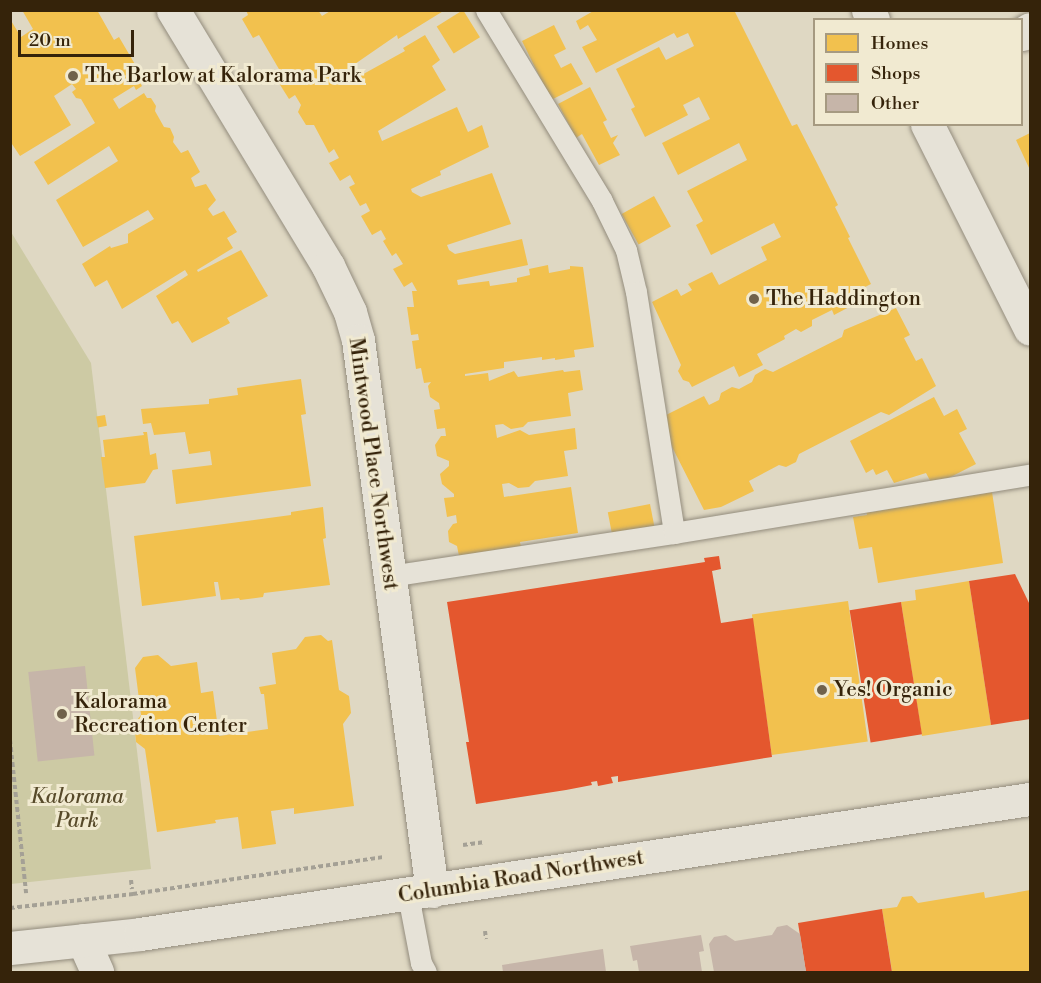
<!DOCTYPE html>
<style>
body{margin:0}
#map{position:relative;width:1041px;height:983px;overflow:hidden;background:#dfd8c3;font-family:"Libre Bodoni",serif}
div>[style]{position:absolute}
.green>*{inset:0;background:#cdcaa4}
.homes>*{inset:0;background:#f2c14e;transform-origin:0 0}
.shops>*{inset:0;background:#e4572e;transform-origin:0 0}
.building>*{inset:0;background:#c6b5a9;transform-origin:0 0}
.path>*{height:4px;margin-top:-2px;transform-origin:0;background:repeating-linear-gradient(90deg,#a4a095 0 4.5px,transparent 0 7.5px)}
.roads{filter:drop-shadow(0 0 2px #938c7d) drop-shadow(0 0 2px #938c7d)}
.lane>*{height:21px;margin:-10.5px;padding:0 10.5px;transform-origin:10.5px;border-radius:10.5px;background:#e6e2d7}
.street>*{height:33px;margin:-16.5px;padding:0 16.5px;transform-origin:16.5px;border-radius:16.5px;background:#e6e2d7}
.secondary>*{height:33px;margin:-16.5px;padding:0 16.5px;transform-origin:16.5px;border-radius:16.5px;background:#e6e2d7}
.dots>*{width:16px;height:16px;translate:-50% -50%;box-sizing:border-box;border:3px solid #f1ead1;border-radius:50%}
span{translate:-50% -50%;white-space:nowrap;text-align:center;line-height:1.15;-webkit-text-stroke:6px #f1ead1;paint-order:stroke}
.poi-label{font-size:21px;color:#35230a}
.left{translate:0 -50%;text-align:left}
.street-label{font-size:21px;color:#35230a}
.park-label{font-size:21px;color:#574a2a;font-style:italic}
.frame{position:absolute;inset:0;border:12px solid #35230a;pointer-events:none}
.legend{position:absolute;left:813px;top:18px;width:210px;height:108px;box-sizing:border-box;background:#f1ead1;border:2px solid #a69a81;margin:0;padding:8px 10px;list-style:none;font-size:18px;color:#35230a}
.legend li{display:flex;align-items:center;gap:12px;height:30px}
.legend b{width:30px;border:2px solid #a69a81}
.scale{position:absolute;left:18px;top:30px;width:116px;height:27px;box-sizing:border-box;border:3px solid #35230a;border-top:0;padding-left:8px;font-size:18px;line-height:21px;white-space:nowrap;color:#35230a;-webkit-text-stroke:4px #f1ead1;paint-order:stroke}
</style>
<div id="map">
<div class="green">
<i style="clip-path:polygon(11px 232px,91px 363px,151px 869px,11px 884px)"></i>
</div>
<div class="homes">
<i style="clip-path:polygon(22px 10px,97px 10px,114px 40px,119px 37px,136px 66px,132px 69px,142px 86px,136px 90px,134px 86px,113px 99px,119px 109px,144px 93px,147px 98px,151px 98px,156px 106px,155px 111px,164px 127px,170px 128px,174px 137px,173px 142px,181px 153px,188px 150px,200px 172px,191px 178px,195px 187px,206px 184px,216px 200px,208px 209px,213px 216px,224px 211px,237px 232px,227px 238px,233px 248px,197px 270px,198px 272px,241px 250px,268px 296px,227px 318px,230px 323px,192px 343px,178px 321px,172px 324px,156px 296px,188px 275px,185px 270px,122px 309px,107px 280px,95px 287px,82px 264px,110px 246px,111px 248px,128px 243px,128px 234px,154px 219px,148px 210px,83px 247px,56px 200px,118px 161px,109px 146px,48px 185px,34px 162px,95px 123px,81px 99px,76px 98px,72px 92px,76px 89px,72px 84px,54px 96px,71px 125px,20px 156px,10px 141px,10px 19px,21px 37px,33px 29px)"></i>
<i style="clip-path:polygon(246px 10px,318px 10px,322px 16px,332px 10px,445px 10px,398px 39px,397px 35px,352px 66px,358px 77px,405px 51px,403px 48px,425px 35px,440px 60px,432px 66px,446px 90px,378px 131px,382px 141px,457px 107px,468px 132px,482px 125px,489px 147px,440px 171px,441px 175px,411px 189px,412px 192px,421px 197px,492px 173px,511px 224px,447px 245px,449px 250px,455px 254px,522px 239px,528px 265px,457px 280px,458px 285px,489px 281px,490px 286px,517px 282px,517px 278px,530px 275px,529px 269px,548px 265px,549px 273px,570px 269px,570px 266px,583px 267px,594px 347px,574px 350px,575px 357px,555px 360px,555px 358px,542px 360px,542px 357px,504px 362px,504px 368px,465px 374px,465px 376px,488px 373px,489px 381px,514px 371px,518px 377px,563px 370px,564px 372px,580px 370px,583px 390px,568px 393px,571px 416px,528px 422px,523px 427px,511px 429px,503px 424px,495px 425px,497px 438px,520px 430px,529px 435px,575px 428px,577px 449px,564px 451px,568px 476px,535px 481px,529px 487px,518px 488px,509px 483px,502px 484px,504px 497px,571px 487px,578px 533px,520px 542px,521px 547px,459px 556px,457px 546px,449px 542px,448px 531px,453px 524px,457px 523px,456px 515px,447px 517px,444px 498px,454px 497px,454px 494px,442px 484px,440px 474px,449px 466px,449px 461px,437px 456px,435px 445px,441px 436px,446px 436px,445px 428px,437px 429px,434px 410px,440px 409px,439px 403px,430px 397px,428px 386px,431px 382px,424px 383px,421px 368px,416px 369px,412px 341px,419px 340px,418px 334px,411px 335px,407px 307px,414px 307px,412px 291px,417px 291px,412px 282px,404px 287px,393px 269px,403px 264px,396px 253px,392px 256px,383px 241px,386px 239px,381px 230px,372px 235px,361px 216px,370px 211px,366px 203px,360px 206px,349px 187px,355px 184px,350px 175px,340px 181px,329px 163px,339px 158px,334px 149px,329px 153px,314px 125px,306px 125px,298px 112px,301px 105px,295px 95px,289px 99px,277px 80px,283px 76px,259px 35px,253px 38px,242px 19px,248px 15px)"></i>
<i style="left:463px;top:10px;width:32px;height:31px;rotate:58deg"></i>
<i style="clip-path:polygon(595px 10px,734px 10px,792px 126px,797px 124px,817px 163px,838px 205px,835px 207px,850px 237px,848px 238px,871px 284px,849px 295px,853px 305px,834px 315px,832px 310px,812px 320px,812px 326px,801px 332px,796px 329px,784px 336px,785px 339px,757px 354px,763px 365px,739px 377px,734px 366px,692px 387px,689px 382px,683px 380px,678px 371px,681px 365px,652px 302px,677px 289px,681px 296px,692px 290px,688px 284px,712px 272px,719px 285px,767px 260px,761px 247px,781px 237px,774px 223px,711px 255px,696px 225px,703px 221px,687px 191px,747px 160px,739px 143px,678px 175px,662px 143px,710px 119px,699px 97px,683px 105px,688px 115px,645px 137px,631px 109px,635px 107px,616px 69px,659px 47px,666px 60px,694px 46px,688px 33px,677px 38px,674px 33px,596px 73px,582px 47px,597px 40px,588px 25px,580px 30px,576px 21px)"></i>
<i style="clip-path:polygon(554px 25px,566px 49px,554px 55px,561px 68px,571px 63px,583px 84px,551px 100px,522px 41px)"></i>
<i style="clip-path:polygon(590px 87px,607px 120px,603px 122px,611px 138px,618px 135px,613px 143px,620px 155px,599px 165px,582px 134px,576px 138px,558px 104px)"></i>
<i style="clip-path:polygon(1030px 133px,1030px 170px,1016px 140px)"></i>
<i style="left:654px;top:196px;width:35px;height:37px;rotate:61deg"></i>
<i style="clip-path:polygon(896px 308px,910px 335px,904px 338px,916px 361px,922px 358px,936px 386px,889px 415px,881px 412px,799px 454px,796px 462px,786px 467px,779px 465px,749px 481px,754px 491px,721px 507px,704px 510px,667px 437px,664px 416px,704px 396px,709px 405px,719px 400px,721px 393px,732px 387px,739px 389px,752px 382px,755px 375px,765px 369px,773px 372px,842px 337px,844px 330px)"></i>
<i style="clip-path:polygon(301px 379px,306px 414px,301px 415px,311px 486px,176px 504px,172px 470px,212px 465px,210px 451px,189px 454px,185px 432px,154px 435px,151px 423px,143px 424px,141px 409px,209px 404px,209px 399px,238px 395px,237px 388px)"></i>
<i style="clip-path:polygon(934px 397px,944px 416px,957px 409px,967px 429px,959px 433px,976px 464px,933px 486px,926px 473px,894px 483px,887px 470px,876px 475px,873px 469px,866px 473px,850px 441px)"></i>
<i style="left:105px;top:415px;width:11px;height:9px;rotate:80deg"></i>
<i style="clip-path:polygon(143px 432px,147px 432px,150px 455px,156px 453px,158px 469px,153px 470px,145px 483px,105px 488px,101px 457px,105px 457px,103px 440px,144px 435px)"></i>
<i style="clip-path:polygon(992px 492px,1003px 563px,878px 583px,872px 547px,859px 549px,853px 517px,867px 515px,866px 511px,870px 510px,871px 512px)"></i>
<i style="left:650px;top:504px;width:25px;height:43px;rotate:79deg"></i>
<i style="clip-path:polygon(323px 507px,326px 538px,323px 539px,330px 585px,264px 593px,263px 597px,240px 600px,239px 598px,221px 600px,218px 582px,214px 582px,216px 596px,142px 606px,134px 536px,291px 515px,291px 512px)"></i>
<i style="clip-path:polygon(969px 581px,991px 725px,922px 736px,901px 602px,916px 600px,915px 590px)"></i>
<i style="left:848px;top:601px;width:142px;height:97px;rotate:82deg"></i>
<i style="clip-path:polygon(321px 635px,328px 641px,332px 640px,339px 690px,349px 696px,351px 713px,343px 724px,354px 806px,294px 814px,294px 808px,271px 811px,276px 844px,242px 849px,238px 817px,215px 820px,216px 823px,157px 832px,145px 749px,136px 742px,134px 724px,141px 715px,135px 668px,143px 657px,158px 655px,171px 666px,197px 662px,201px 693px,213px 691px,219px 736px,268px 729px,264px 694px,261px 694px,259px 687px,276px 684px,272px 653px,296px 649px,305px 637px)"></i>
<i style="clip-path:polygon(1030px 890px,1030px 972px,892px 971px,882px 909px,897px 907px,902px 897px,912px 896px,918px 903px,984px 892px,985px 898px)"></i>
</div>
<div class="shops">
<i style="clip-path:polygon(719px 556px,721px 569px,712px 571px,721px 623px,753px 618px,772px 757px,618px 782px,618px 776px,611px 777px,613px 783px,598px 786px,597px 781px,591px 782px,592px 785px,566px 790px,476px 804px,466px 742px,469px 742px,447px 602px,705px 562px,704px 558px)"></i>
<i style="clip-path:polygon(1015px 574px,1030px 605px,1030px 719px,991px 725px,969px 581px)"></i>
<i style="left:901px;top:602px;width:134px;height:52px;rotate:81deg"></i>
<i style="clip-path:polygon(882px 909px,892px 972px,806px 972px,798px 923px)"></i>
</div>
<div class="building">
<i style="left:85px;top:666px;width:90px;height:57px;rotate:84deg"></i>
<i style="clip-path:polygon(787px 925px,800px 934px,806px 972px,714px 972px,709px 944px,714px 937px,726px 935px,735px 941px,772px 935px,777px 927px)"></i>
<i style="clip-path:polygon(701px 935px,704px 951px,699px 952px,702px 972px,639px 972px,637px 960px,633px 961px,630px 946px)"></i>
<i style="clip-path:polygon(603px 949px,606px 972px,503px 972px,502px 965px)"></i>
</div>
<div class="path">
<i style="left:10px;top:740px;width:154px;rotate:84deg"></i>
<i style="left:463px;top:845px;width:22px;rotate:-8deg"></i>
<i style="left:131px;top:880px;width:9px;rotate:84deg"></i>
<i style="left:10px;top:908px;width:124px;rotate:-6.5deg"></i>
<i style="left:133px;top:894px;width:254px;rotate:-8.4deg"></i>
<i style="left:485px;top:931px;width:8px;rotate:83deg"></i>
</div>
<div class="roads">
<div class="lane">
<i style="left:486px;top:10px;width:223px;rotate:58.7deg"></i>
<i style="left:602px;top:201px;width:55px;rotate:63.9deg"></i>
<i style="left:626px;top:250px;width:43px;rotate:76.6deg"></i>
<i style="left:636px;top:292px;width:244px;rotate:81deg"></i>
<i style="left:389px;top:576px;width:288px;rotate:-8.6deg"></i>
<i style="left:674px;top:533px;width:361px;rotate:-9.3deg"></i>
<i style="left:408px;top:895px;width:69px;rotate:79.2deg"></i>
<i style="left:421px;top:963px;width:10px;rotate:61deg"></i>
</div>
<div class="street">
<i style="left:173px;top:10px;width:299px;rotate:58.8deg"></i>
<i style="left:328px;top:266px;width:51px;rotate:64.4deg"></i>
<i style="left:350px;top:312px;width:29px;rotate:74deg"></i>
<i style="left:358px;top:340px;width:556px;rotate:82.35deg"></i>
<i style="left:868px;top:10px;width:11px;rotate:63deg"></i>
<i style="left:1022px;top:34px;width:9px;rotate:-32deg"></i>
<i style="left:927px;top:124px;width:229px;rotate:63.3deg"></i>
<i style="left:83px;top:940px;width:35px;rotate:66deg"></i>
</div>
<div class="secondary">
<i style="left:10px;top:948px;width:131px;rotate:-6.1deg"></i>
<i style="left:140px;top:934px;width:900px;rotate:-8.63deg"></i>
</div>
</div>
<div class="dots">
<i style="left:73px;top:76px;background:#70624b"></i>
<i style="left:754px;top:299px;background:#70624b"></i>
<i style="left:822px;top:690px;background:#70624b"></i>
<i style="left:62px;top:714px;background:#70624b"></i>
</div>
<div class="poi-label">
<span class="left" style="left:85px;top:76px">The Barlow at Kalorama Park</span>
<span class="left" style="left:766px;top:299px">The Haddington</span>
<span class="left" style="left:834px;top:690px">Yes! Organic</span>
<span class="left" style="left:74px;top:714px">Kalorama<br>Recreation Center</span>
</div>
<div class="street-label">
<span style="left:373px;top:464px;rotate:82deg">Mintwood Place Northwest</span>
<span style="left:521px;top:877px;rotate:-9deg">Columbia Road Northwest</span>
</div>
<div class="park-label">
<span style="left:77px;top:809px">Kalorama<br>Park</span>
</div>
<div class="frame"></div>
<ul class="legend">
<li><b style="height:16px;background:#f2c14e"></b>Homes</li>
<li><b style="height:16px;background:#e4572e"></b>Shops</li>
<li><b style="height:16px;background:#c6b5a9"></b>Other</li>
</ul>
<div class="scale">20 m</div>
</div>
